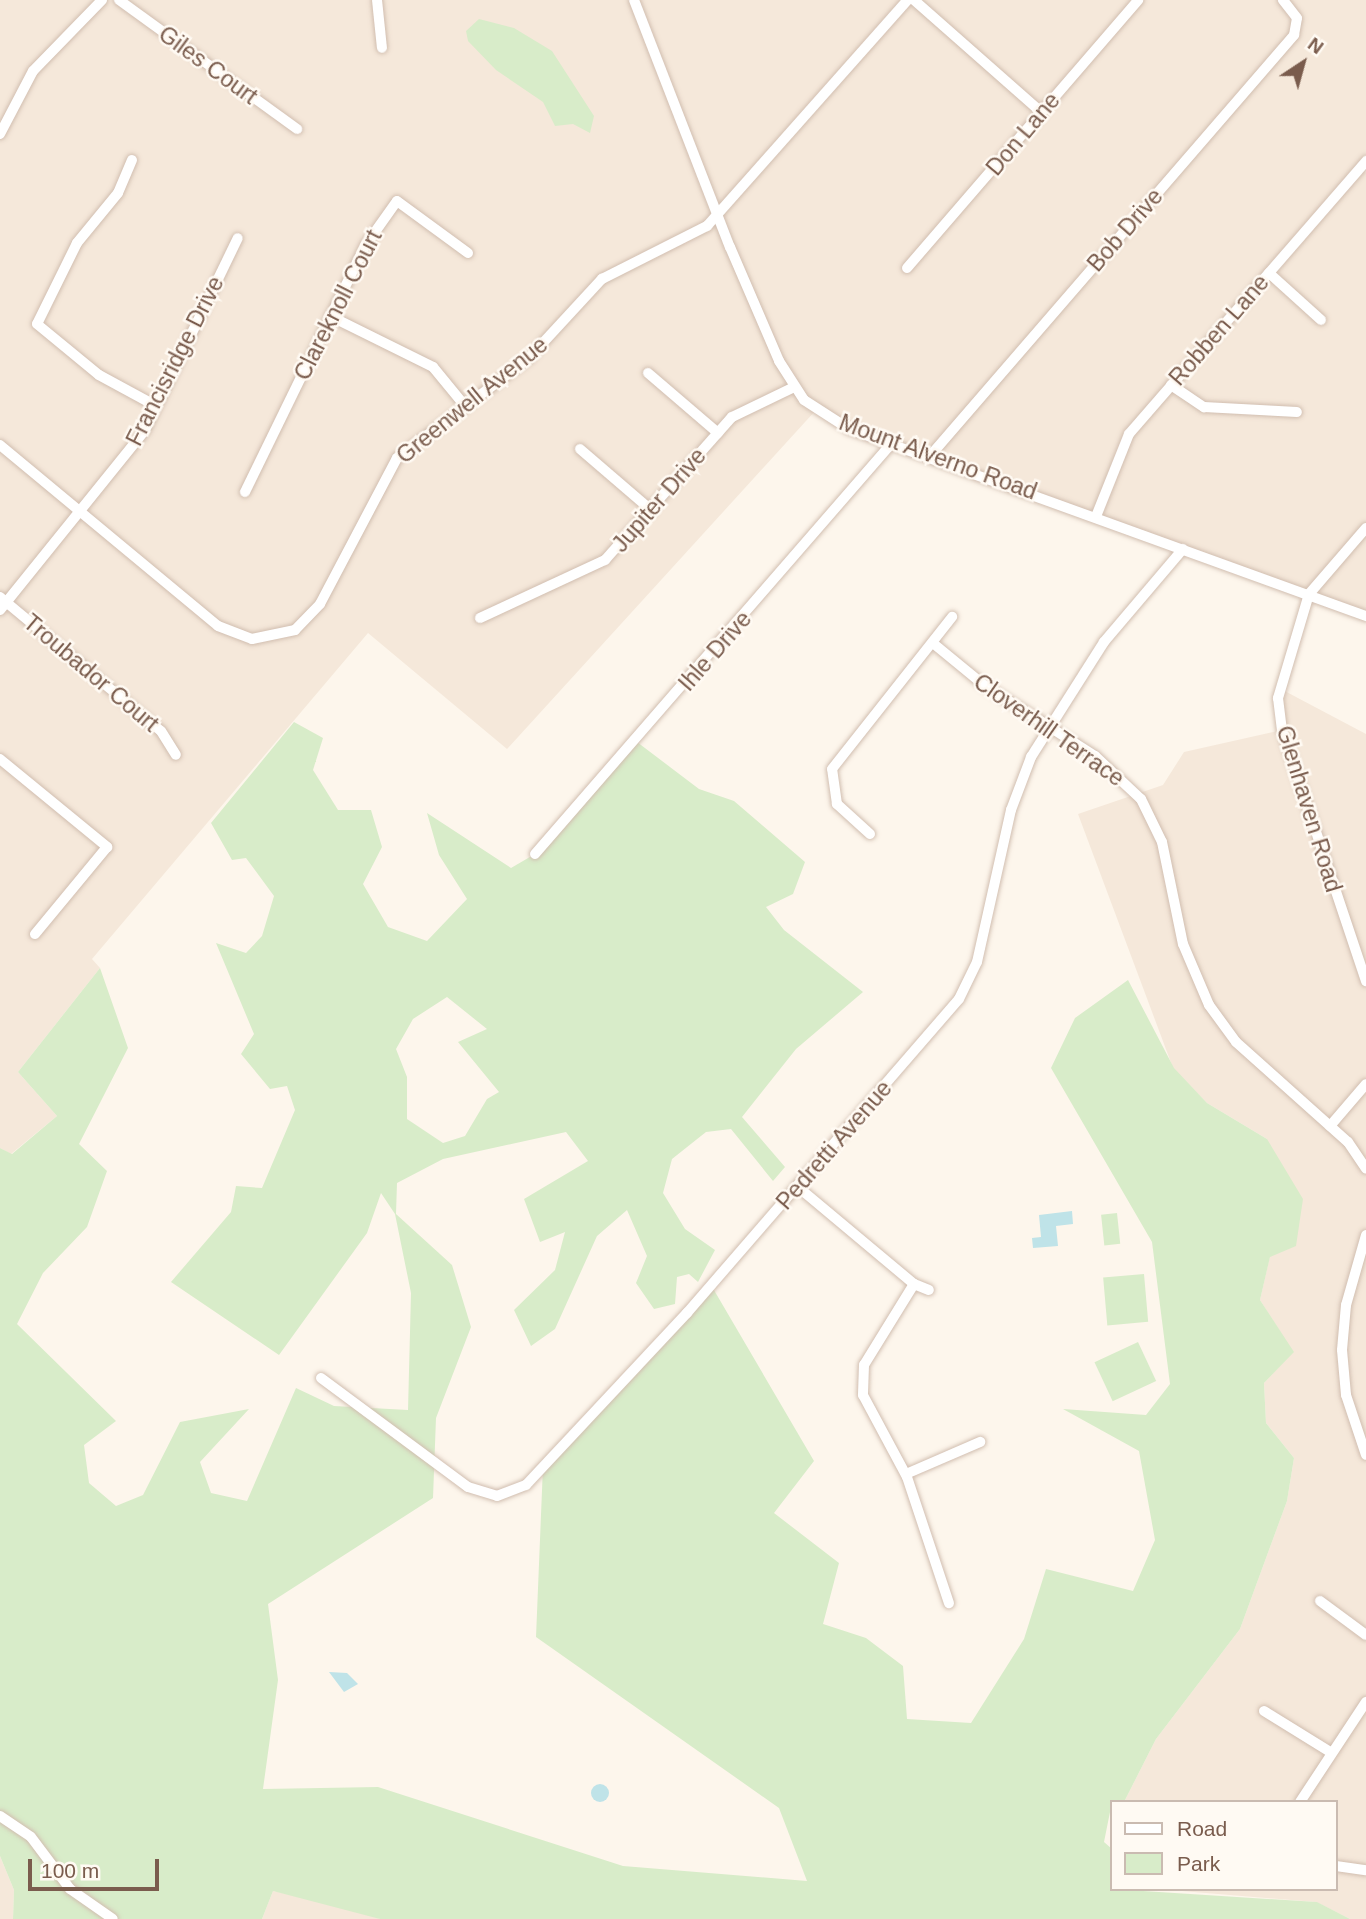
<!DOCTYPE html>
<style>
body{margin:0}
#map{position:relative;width:1366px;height:1919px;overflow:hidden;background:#fdf6ec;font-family:Helvetica,sans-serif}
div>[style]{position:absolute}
.residential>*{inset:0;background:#f5e8da}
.green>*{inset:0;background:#d8ecc9;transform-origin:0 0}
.water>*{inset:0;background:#bfe3e8}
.round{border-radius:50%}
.roads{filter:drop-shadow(0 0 2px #d1beb0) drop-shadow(0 0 2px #d1beb0)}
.minor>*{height:10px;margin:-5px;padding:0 5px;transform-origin:5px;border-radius:5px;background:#fff}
span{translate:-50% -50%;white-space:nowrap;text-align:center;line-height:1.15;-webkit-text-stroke:5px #fffaf3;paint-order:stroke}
.street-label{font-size:23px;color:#7a5c4d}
.legend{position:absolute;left:1110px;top:1800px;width:228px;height:91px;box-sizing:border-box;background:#fffaf3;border:2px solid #cabbb1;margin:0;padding:9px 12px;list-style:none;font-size:21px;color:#7a5c4d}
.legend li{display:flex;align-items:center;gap:14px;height:35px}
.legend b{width:35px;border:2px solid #cabbb1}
.north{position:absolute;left:1268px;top:28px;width:70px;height:70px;-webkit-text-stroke:5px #fffaf3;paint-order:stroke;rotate:36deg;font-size:19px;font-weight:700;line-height:28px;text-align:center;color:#7a5c4d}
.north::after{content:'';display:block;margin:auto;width:24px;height:32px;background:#7a5c4d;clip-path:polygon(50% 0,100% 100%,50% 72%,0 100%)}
.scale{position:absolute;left:28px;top:1859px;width:131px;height:32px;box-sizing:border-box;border:4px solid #7a5c4d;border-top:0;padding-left:9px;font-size:21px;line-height:24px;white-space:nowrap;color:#7a5c4d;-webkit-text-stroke:5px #fffaf3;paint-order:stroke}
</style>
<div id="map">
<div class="residential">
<i style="clip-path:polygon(0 0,1366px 0,1366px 161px,1361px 168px,1366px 173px,1366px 616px,891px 444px,816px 410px,507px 749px,368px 633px,92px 959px,100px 968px,18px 1072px,57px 1116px,11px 1154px,0 1148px)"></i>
<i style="clip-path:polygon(1279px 688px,1366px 734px,1366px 1919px,1350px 1919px,1316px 1902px,1158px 1889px,1336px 1889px,1336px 1802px,1124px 1802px,1156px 1739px,1240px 1629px,1287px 1501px,1294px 1458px,1266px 1423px,1264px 1383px,1293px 1352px,1260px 1300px,1270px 1256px,1267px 1139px,1207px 1103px,1173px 1068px,1078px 814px,1163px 785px,1184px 752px,1282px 730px)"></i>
<i style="clip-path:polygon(0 1856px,14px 1890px,13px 1919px,0 1919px)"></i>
<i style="clip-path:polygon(273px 1891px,359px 1908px,380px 1919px,262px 1919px)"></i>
</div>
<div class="green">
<i style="clip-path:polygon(479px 19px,514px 28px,552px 51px,594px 116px,590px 133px,573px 124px,555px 126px,543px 102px,496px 70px,468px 41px,466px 31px)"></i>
<i style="clip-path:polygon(evenodd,294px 722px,323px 738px,313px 770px,338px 810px,371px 810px,382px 847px,363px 884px,388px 927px,427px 941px,467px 899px,439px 855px,427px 813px,511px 868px,535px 854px,637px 742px,699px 789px,734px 801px,805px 862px,793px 894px,766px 907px,784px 930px,863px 992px,796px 1049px,742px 1117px,785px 1167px,773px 1181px,731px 1129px,706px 1132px,672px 1159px,663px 1193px,685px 1229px,715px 1250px,698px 1282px,689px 1274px,677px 1277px,675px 1304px,654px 1309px,636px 1283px,647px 1256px,627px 1210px,597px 1236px,555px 1329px,531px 1346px,514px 1310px,555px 1270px,565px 1232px,540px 1242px,524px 1199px,588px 1161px,566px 1132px,443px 1159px,397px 1183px,396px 1214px,452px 1265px,471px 1327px,436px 1418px,433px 1498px,268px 1604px,278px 1680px,263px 1789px,378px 1787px,623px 1866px,807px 1881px,779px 1808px,536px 1637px,543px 1466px,711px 1285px,814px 1461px,774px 1513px,839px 1563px,823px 1624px,866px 1638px,903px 1666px,907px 1719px,971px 1723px,1024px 1639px,1046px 1569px,1133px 1591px,1155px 1540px,1139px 1451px,1063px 1409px,1146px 1415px,1170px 1384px,1152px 1242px,1051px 1068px,1075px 1018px,1128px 980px,1174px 1068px,1207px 1103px,1267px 1139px,1303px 1199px,1296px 1246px,1270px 1257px,1260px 1300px,1294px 1352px,1264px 1383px,1266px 1423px,1294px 1458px,1287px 1501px,1240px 1629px,1156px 1739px,1124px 1802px,1112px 1802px,1104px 1842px,1112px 1849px,1112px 1889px,1317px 1902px,1350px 1919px,380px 1919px,273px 1891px,262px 1919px,13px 1919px,14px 1890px,0 1856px,0 1148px,12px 1154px,57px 1116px,18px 1072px,100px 968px,128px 1048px,79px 1144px,107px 1171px,87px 1227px,43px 1273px,17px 1324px,116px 1421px,84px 1445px,89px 1483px,116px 1506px,143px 1495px,180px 1422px,249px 1409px,200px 1462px,211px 1493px,247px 1501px,296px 1388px,334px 1406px,408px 1410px,411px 1293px,395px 1214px,381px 1193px,367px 1233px,279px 1355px,171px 1282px,231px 1212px,236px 1186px,262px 1188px,295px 1110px,287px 1086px,270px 1089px,241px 1054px,254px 1034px,216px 943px,246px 953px,262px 936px,274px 896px,246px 858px,232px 860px,211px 823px,294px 722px,447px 997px,487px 1029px,458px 1042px,499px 1092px,487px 1099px,465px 1136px,443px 1143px,407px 1119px,407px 1077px,396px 1049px,413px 1019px,447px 997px)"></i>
<i style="left:1117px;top:1213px;width:31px;height:16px;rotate:84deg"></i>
<i style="left:1144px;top:1274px;width:48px;height:41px;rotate:85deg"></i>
<i style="left:1138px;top:1342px;width:43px;height:48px;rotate:65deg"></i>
</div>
<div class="water">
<i style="clip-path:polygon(1072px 1211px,1073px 1224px,1056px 1226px,1058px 1246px,1033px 1248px,1032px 1238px,1041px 1237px,1039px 1215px)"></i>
<i style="clip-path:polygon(329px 1672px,347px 1673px,358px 1684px,344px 1692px)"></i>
<i class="round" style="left:591px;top:1784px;width:18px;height:18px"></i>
</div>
<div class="roads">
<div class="minor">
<i style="left:119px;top:0;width:220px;rotate:35.9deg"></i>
<i style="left:377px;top:0;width:48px;rotate:84.1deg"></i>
<i style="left:634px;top:0;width:265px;rotate:68.8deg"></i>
<i style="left:730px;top:247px;width:124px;rotate:66.7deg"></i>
<i style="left:779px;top:361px;width:46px;rotate:57.3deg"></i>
<i style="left:804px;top:400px;width:54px;rotate:32.8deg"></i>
<i style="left:849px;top:429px;width:550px;rotate:19.89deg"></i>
<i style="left:914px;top:0;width:169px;rotate:41.4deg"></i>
<i style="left:0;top:134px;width:71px;rotate:-62.4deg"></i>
<i style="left:33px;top:71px;width:99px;rotate:-45.8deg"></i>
<i style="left:132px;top:160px;width:36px;rotate:113deg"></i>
<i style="left:118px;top:193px;width:65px;rotate:129.4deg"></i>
<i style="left:77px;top:243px;width:90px;rotate:116.3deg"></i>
<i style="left:37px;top:324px;width:80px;rotate:39.4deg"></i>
<i style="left:99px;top:375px;width:65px;rotate:28.5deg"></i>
<i style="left:907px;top:268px;width:354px;rotate:-49.2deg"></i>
<i style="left:1269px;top:273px;width:70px;rotate:42.1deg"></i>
<i style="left:330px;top:316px;width:115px;rotate:26.3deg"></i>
<i style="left:433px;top:367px;width:50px;rotate:50.6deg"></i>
<i style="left:648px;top:373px;width:92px;rotate:40.6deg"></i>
<i style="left:1171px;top:385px;width:40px;rotate:34deg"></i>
<i style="left:1204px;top:407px;width:93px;rotate:3.1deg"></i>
<i style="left:0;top:445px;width:283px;rotate:39.7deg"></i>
<i style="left:218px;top:626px;width:36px;rotate:21deg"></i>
<i style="left:252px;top:639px;width:44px;rotate:-11.8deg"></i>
<i style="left:295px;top:630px;width:36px;rotate:-46deg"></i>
<i style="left:320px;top:604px;width:165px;rotate:-62.2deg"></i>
<i style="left:397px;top:458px;width:166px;rotate:-37.1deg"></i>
<i style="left:529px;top:358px;width:108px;rotate:-47.3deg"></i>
<i style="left:602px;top:279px;width:118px;rotate:-26.8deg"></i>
<i style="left:707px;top:226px;width:302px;rotate:-48.4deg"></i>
<i style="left:580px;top:449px;width:94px;rotate:40.7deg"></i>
<i style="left:930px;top:456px;width:557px;rotate:-49.15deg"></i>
<i style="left:1294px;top:35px;width:17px;rotate:-80deg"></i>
<i style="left:1297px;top:18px;width:23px;rotate:-128deg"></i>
<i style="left:245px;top:492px;width:274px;rotate:-64deg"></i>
<i style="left:365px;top:246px;width:55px;rotate:-54.6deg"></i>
<i style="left:397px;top:201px;width:88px;rotate:36.2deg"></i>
<i style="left:1097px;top:514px;width:86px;rotate:-68.2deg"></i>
<i style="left:1129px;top:434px;width:362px;rotate:-49deg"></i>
<i style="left:1366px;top:528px;width:87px;rotate:130.8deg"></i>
<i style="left:1309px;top:594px;width:109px;rotate:106.6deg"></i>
<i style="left:1278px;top:698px;width:32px;rotate:83deg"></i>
<i style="left:1282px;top:730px;width:265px;rotate:71.5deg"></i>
<i style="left:0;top:597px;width:209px;rotate:39.8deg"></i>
<i style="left:161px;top:731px;width:28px;rotate:58deg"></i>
<i style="left:0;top:610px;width:231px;rotate:-51.1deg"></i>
<i style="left:145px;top:430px;width:213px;rotate:-64.2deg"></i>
<i style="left:480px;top:618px;width:138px;rotate:-24.9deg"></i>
<i style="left:605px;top:560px;width:191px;rotate:-48.4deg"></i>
<i style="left:732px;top:417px;width:67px;rotate:-25.8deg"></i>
<i style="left:934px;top:644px;width:65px;rotate:39.4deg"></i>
<i style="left:984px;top:685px;width:132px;rotate:32.6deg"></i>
<i style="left:1095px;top:756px;width:63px;rotate:43.1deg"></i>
<i style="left:1141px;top:799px;width:48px;rotate:64deg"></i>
<i style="left:1162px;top:842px;width:104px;rotate:78.4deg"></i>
<i style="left:1183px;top:944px;width:66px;rotate:66.9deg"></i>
<i style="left:1209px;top:1005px;width:46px;rotate:53.9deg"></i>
<i style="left:1236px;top:1042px;width:150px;rotate:41.8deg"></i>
<i style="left:1348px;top:1142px;width:32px;rotate:56deg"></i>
<i style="left:0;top:759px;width:139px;rotate:39.4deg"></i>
<i style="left:107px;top:847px;width:113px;rotate:129.6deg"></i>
<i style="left:870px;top:834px;width:45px;rotate:-137.7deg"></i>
<i style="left:837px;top:804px;width:35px;rotate:-98deg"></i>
<i style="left:832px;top:769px;width:194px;rotate:-51.7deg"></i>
<i style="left:535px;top:854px;width:543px;rotate:-49.03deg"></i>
<i style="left:1330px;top:1126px;width:55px;rotate:-49.4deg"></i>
<i style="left:798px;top:1187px;width:151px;rotate:39.9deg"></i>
<i style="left:914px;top:1284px;width:16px;rotate:22deg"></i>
<i style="left:1366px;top:1235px;width:73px;rotate:105.9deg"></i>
<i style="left:1346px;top:1305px;width:45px;rotate:95.1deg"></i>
<i style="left:1342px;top:1350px;width:45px;rotate:84.9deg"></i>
<i style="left:1346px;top:1395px;width:63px;rotate:71.6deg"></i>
<i style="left:914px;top:1284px;width:95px;rotate:121.7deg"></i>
<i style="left:864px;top:1365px;width:30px;rotate:92deg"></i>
<i style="left:863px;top:1395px;width:93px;rotate:61.8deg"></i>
<i style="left:907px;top:1477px;width:133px;rotate:71.6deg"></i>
<i style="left:321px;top:1378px;width:183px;rotate:36.6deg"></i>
<i style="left:468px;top:1487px;width:30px;rotate:17deg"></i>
<i style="left:497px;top:1496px;width:31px;rotate:-21deg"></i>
<i style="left:526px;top:1485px;width:236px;rotate:-46.9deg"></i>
<i style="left:687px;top:1313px;width:415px;rotate:-49.1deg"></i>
<i style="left:959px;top:999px;width:41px;rotate:-64.1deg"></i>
<i style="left:977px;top:962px;width:156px;rotate:-77.4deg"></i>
<i style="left:1011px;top:810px;width:57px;rotate:-69.3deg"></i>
<i style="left:1031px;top:757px;width:136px;rotate:-57.6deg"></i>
<i style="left:1104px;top:642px;width:122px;rotate:-49.7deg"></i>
<i style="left:906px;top:1474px;width:81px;rotate:-23.4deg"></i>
<i style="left:1320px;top:1601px;width:57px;rotate:36.5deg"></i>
<i style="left:1264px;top:1711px;width:78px;rotate:31.8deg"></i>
<i style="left:1300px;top:1802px;width:120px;rotate:-56.6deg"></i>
<i style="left:0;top:1816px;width:37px;rotate:34deg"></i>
<i style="left:31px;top:1837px;width:65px;rotate:53.1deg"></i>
<i style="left:70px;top:1889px;width:52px;rotate:34.9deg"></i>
<i style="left:1336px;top:1866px;width:30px;rotate:8deg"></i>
</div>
</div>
<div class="street-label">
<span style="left:208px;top:65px;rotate:36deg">Giles Court</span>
<span style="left:1023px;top:134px;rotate:-50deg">Don Lane</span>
<span style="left:1125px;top:230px;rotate:-49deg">Bob Drive</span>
<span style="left:338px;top:305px;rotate:-63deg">Clareknoll Court</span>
<span style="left:1219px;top:330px;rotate:-49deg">Robben Lane</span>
<span style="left:175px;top:361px;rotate:-63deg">Francisridge Drive</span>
<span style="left:472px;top:400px;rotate:-39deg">Greenwell Avenue</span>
<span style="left:938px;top:457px;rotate:20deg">Mount Alverno Road</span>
<span style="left:659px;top:500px;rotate:-49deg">Jupiter Drive</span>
<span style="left:715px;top:651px;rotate:-49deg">Ihle Drive</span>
<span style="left:91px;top:673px;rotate:40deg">Troubador Court</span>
<span style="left:1049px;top:730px;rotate:35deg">Cloverhill Terrace</span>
<span style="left:1309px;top:809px;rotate:73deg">Glenhaven Road</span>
<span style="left:834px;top:1145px;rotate:-49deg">Pedretti Avenue</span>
</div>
<ul class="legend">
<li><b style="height:9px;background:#fff"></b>Road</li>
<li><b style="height:19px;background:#d8ecc9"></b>Park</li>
</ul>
<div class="north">N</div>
<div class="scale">100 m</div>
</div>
